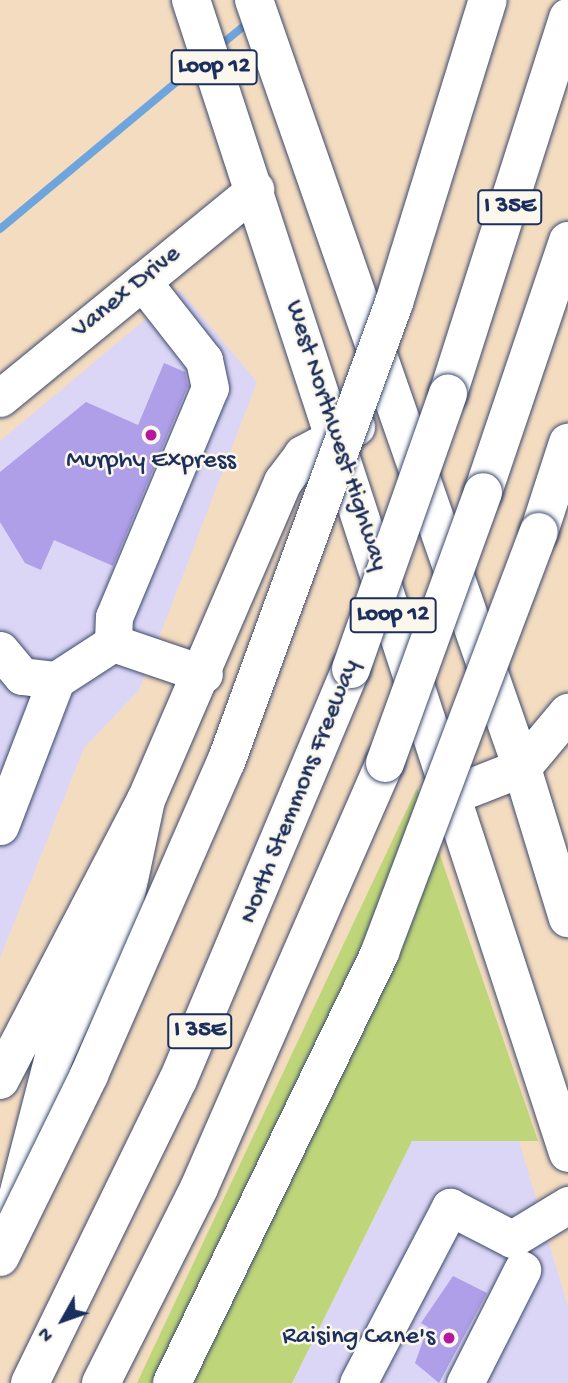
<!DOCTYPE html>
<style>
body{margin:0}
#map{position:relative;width:568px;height:1383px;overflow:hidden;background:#f4dcc0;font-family:"Gochi Hand",sans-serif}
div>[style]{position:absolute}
.built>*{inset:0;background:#dcd6f6}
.green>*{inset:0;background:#bfd579}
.stream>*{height:8px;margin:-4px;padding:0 4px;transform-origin:4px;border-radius:4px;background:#6fa5dd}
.building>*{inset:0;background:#af9ee8}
.roads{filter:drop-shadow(0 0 2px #3c496d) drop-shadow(0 0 2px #3c496d)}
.minor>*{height:37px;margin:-18.5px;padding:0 18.5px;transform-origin:18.5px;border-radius:18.5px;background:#fff}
.major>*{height:38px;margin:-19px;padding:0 19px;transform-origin:19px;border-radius:19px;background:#fff}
.highway>*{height:38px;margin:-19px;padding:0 19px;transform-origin:19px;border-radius:19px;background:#fff}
.bridges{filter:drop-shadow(0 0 2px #3c496d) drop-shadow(0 0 2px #3c496d)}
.highway-bridge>*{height:38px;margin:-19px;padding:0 19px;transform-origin:19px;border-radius:19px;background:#fff}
.dots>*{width:19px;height:19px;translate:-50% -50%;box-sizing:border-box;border:4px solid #fbf7ec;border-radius:50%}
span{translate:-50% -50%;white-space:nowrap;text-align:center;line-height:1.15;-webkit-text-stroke:5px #fbf7ec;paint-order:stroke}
.shield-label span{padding:2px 5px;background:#fbf7ec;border:2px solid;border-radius:5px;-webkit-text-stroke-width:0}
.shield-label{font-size:24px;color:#1b2f5e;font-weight:700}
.street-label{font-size:26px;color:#1b2f5e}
.poi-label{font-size:26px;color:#1b2f5e}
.right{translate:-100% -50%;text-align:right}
.north{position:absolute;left:28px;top:1285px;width:70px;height:70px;-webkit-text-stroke:5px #fbf7ec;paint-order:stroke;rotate:230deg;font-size:19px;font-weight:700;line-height:28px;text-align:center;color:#1b2f5e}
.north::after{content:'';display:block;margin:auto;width:24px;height:32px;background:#1b2f5e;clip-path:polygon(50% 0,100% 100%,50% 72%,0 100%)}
</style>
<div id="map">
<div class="built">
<i style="clip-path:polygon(180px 290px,257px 382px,139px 690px,84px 748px,0 958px,0 441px)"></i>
<i style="clip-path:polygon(412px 1141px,519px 1141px,568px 1307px,568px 1383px,292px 1383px)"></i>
</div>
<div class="green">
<i style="clip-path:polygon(417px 788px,538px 1141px,412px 1141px,292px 1383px,137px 1383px)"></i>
</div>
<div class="stream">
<i style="left:217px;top:48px;width:43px;rotate:-39.3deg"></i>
<i style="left:0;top:229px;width:259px;rotate:-39.8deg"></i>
</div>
<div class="building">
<i style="clip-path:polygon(164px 363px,185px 372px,188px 386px,113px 566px,54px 540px,41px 570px,25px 563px,0 522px,0 472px,86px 402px,138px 425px)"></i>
<i style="clip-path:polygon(453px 1276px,487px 1293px,439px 1383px,415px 1363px,428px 1327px,421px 1323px)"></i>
</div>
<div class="roads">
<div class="minor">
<i style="left:0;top:398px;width:330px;rotate:-39.3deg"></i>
<i style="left:113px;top:643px;width:26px;rotate:-88deg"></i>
<i style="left:114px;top:617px;width:248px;rotate:-67.3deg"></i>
<i style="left:210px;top:388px;width:29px;rotate:-102deg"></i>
<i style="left:204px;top:360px;width:100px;rotate:-128.1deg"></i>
<i style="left:113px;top:643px;width:96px;rotate:18.8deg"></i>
<i style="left:0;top:650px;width:34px;rotate:50deg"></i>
<i style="left:22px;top:676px;width:34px;rotate:7deg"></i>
<i style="left:56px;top:680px;width:68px;rotate:-33deg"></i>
<i style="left:0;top:826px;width:156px;rotate:-69deg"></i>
<i style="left:358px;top:1383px;width:199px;rotate:-62.4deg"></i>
<i style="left:450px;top:1207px;width:70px;rotate:27.3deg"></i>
<i style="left:512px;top:1239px;width:66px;rotate:-31.3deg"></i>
<i style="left:465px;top:1383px;width:127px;rotate:-63.2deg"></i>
</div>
<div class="major">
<i style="left:191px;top:0;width:1213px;rotate:71.89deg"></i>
<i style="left:254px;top:0;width:813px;rotate:70.76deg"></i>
<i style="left:522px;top:768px;width:157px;rotate:73deg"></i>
<i style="left:0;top:1080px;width:316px;rotate:-62.5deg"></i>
<i style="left:146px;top:800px;width:346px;rotate:-66.7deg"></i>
<i style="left:283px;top:482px;width:34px;rotate:-53deg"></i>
<i style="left:303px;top:455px;width:60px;rotate:-27.8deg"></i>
</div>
<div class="highway">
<i style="left:448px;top:394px;width:395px;rotate:-72.3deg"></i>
<i style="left:483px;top:492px;width:265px;rotate:-71.3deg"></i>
<i style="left:539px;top:532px;width:94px;rotate:-72deg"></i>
<i style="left:453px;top:795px;width:74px;rotate:-21.4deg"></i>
<i style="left:522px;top:768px;width:72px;rotate:-50.1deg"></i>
<i style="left:13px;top:1215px;width:163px;rotate:-75.5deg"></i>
<i style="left:54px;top:1057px;width:164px;rotate:-65.2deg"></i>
<i style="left:123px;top:908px;width:110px;rotate:-78deg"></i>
<i style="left:30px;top:1383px;width:337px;rotate:-64deg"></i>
<i style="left:178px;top:1080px;width:446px;rotate:-67.2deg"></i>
<i style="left:101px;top:1383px;width:218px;rotate:-63.3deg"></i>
<i style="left:199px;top:1188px;width:464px;rotate:-66.4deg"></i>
</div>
</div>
<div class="bridges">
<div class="highway-bridge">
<i style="left:351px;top:669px;width:292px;rotate:-70.6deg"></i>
<i style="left:385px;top:763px;width:288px;rotate:-70.1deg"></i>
<i style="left:0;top:1257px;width:203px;rotate:-63.9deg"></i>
<i style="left:89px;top:1075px;width:342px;rotate:-66.4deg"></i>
<i style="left:226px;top:762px;width:489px;rotate:-69.9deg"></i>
<i style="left:394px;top:303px;width:317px;rotate:-72.8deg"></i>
<i style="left:172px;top:1383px;width:479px;rotate:-64.2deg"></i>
<i style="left:380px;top:952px;width:449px;rotate:-69.3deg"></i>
</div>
</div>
<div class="dots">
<i style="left:151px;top:435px;background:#b5179e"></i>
<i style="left:449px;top:1338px;background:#b5179e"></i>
</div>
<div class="shield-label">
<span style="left:214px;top:67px">Loop 12</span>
<span style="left:510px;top:207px">I 35E</span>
<span style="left:393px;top:615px">Loop 12</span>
<span style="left:200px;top:1031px">I 35E</span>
</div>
<div class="street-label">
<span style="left:127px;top:293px;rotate:-39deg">Vanex Drive</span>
<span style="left:335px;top:436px;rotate:72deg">West Northwest Highway</span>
<span style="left:301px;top:792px;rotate:-68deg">North Stemmons Freeway</span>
</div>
<div class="poi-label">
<span style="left:151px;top:462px">Murphy Express</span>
<span class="right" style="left:435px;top:1338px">Raising Cane's</span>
</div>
<div class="north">N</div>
</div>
